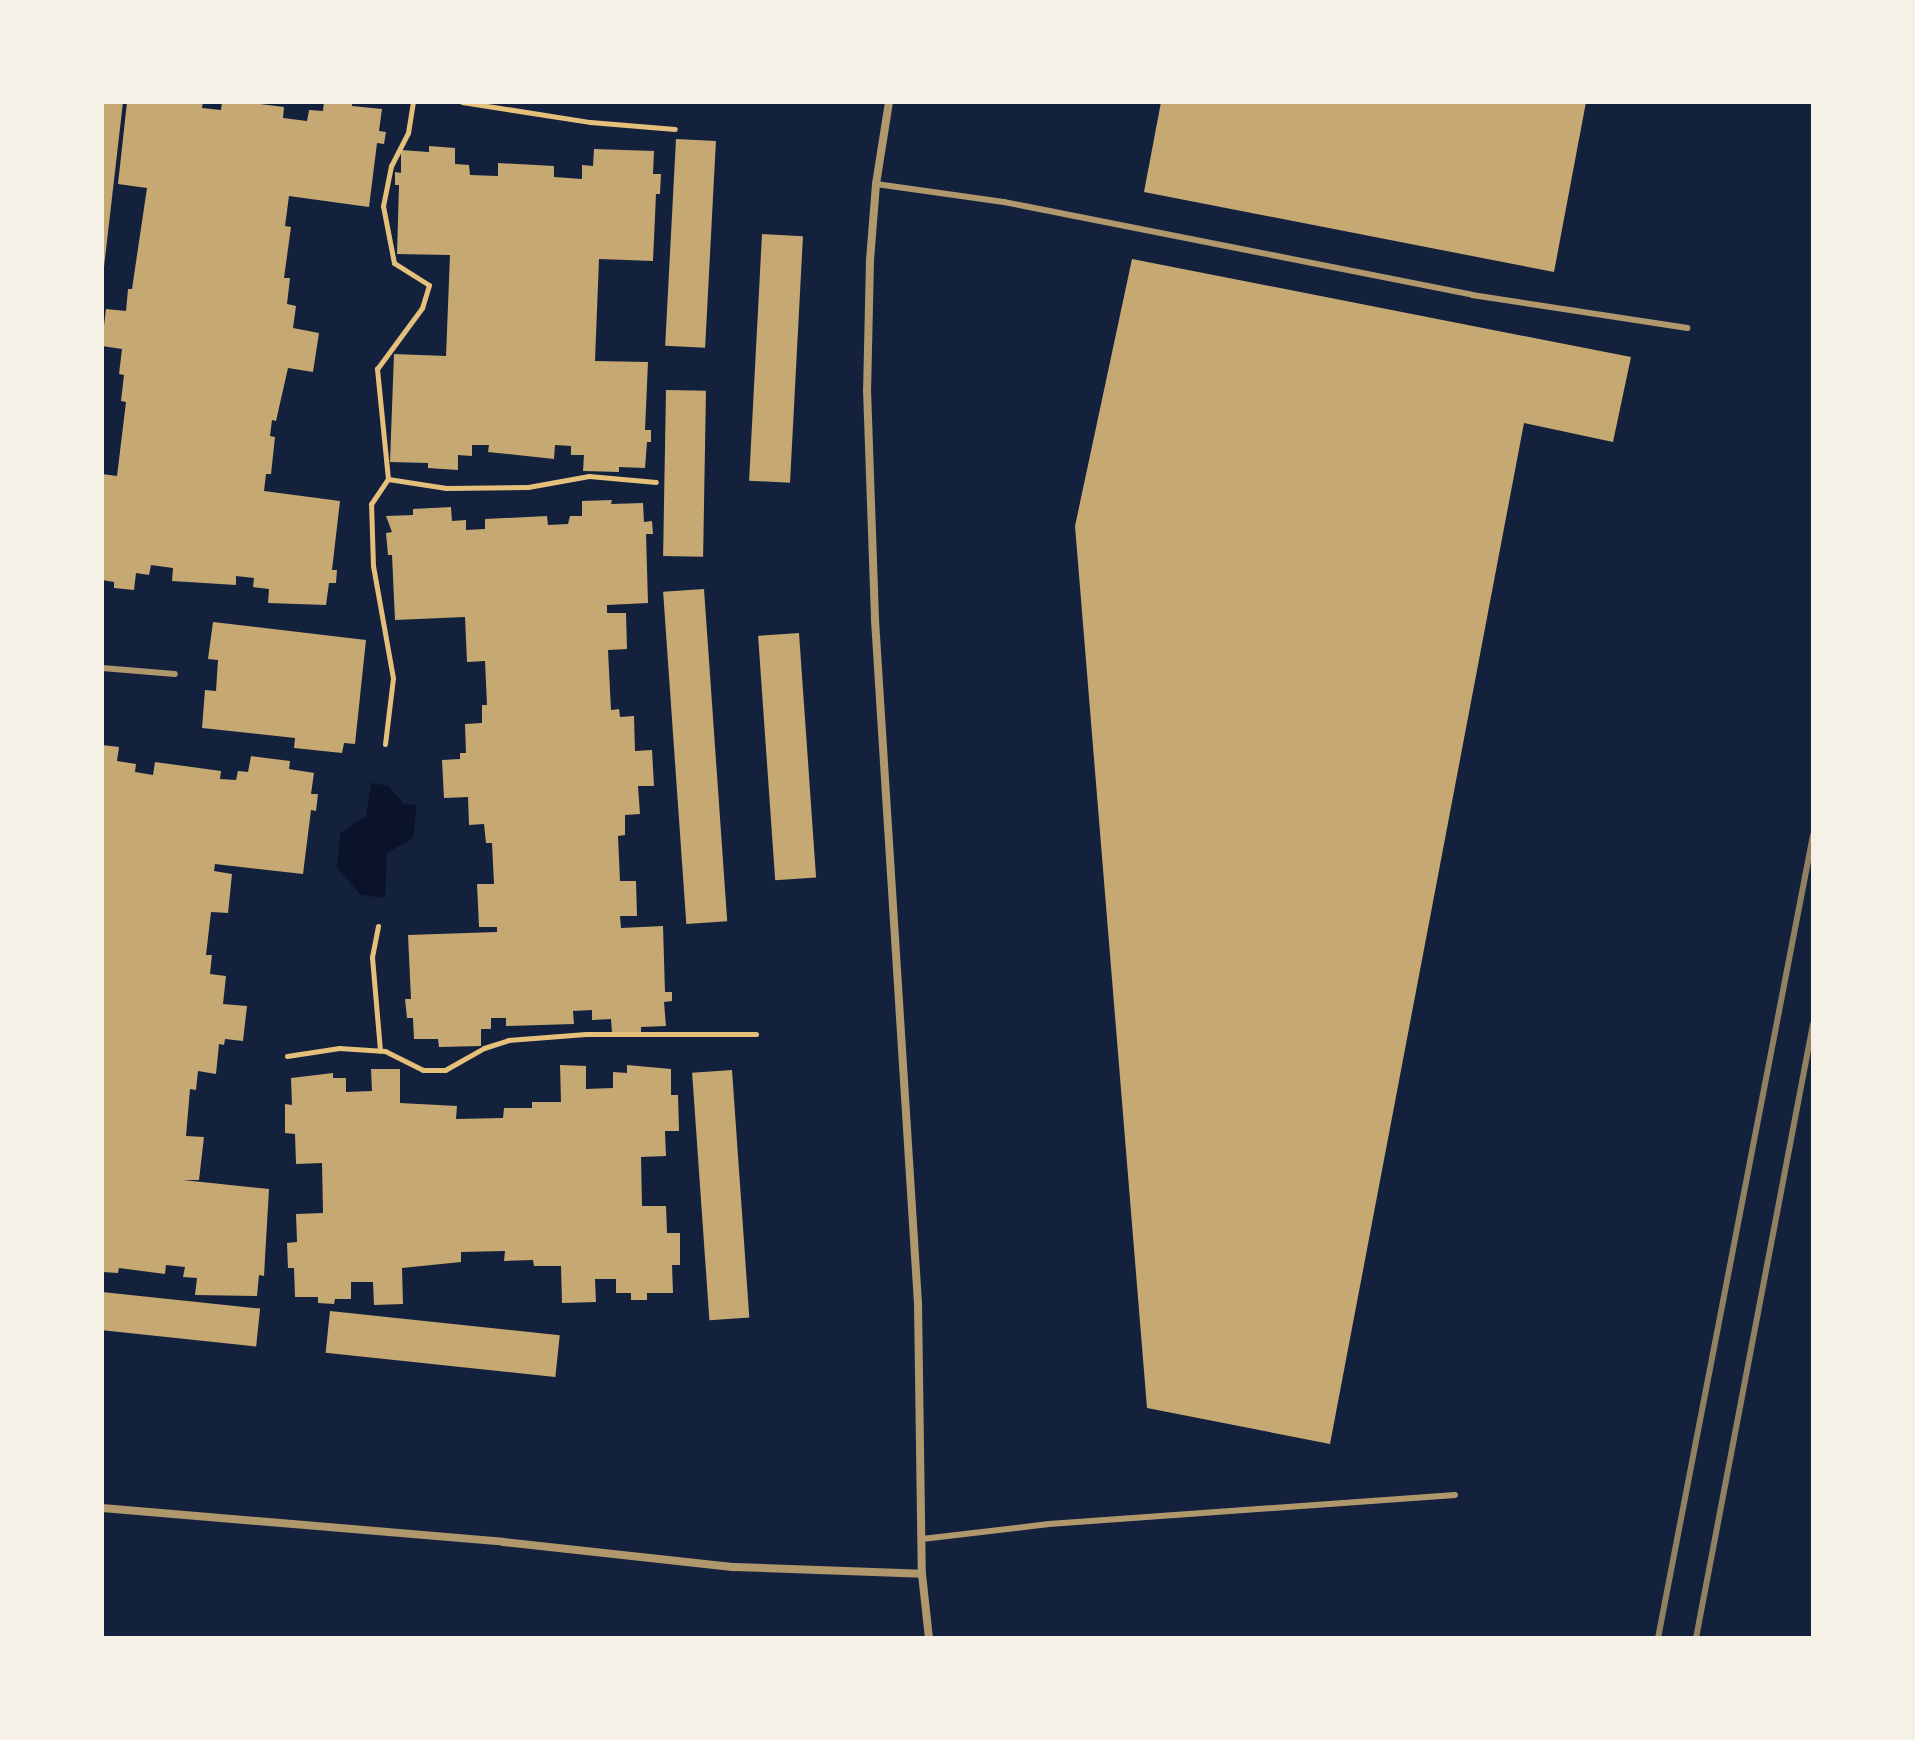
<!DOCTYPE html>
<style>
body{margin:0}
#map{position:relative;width:1915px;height:1740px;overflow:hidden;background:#14213d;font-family:"Open Sans",sans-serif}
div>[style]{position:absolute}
.water>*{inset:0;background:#0b132b}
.building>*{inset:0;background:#c6a872;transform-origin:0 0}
.path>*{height:5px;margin:-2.5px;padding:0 2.5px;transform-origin:2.5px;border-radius:2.5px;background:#e5c07b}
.service>*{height:6px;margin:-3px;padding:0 3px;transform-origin:3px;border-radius:3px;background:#b1986c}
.minor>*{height:8px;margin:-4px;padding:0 4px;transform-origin:4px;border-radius:4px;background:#b1986c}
.rail>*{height:6px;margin:-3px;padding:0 3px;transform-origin:3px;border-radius:3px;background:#918062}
span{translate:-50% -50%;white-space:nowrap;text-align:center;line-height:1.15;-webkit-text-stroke:8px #f6f1e7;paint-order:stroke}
.frame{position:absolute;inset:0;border:104px solid #f6f1e7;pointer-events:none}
</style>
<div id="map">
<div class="water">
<i style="clip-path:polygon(371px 783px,389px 786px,404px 804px,417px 805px,413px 838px,387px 853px,385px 898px,361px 895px,337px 868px,340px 833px,366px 816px)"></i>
</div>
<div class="building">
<i style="clip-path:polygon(102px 102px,123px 102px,104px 267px,102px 266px)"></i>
<i style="clip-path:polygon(127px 102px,203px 102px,202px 108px,221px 110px,222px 102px,244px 102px,284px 107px,283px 118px,307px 121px,309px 110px,323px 111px,324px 102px,352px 102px,352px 106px,382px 109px,379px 131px,386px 132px,384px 144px,377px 143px,369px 207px,289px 196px,285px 226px,291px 227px,284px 278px,290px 278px,287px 304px,296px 306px,293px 328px,319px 333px,313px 372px,288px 368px,276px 421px,272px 420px,270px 436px,275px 437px,271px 474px,266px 474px,264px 491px,340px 501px,332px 570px,337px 570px,336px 583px,329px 583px,326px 605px,268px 603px,269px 589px,253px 587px,254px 578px,236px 576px,236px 585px,172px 581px,173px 568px,151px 565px,149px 575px,136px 573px,134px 590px,114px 588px,114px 582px,102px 580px,102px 474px,117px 476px,126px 402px,121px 401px,124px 375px,119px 374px,122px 349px,102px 346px,102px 342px,106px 309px,126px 311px,128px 289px,132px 289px,147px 188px,118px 184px)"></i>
<i style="clip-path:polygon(1161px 102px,1586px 102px,1554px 272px,1144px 192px)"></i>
<i style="left:676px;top:139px;width:40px;height:207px;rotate:3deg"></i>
<i style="clip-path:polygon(429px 146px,455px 148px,455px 164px,469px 165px,470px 175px,498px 176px,498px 163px,554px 166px,554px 177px,582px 179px,582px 165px,593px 166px,594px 149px,654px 151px,653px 174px,661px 174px,660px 194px,656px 194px,653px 261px,599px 259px,595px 361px,648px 362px,645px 430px,651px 430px,651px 442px,647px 442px,645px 468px,619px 467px,619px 472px,583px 471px,584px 455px,571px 455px,571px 446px,555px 445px,554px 459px,488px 452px,489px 445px,472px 445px,472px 456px,458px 455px,458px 470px,428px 468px,428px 463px,390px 462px,394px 354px,446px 356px,450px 255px,397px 254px,399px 185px,395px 185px,395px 172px,401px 173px,401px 150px,429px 152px)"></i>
<i style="left:762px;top:234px;width:41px;height:247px;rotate:3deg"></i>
<i style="clip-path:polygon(1132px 259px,1631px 357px,1613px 442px,1524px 423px,1330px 1444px,1147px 1408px,1075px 526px)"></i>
<i style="left:666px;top:390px;width:40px;height:166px;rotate:1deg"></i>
<i style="clip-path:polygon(612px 500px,611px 504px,643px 503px,644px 522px,652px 521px,653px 534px,646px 534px,648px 603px,607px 605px,607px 613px,626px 613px,627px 649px,608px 650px,611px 710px,619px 709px,620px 717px,634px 716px,635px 751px,652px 750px,654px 786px,638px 786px,640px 814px,625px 815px,625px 835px,618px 836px,620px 881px,636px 881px,637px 916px,620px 916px,621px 928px,663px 926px,665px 992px,672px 992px,672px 1001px,664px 1002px,666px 1026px,641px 1027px,641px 1032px,612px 1033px,611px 1019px,592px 1020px,592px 1010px,573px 1011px,574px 1024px,506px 1026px,506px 1018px,491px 1018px,491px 1029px,481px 1029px,481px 1046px,439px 1047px,438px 1039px,414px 1039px,413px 1018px,407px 1018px,405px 999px,411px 999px,408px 935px,497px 932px,497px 927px,479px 927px,477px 884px,494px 884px,492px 843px,486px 843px,484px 824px,469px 825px,468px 797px,444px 798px,442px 760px,460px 759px,460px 753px,466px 753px,465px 724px,482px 723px,482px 705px,487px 705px,485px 661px,467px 662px,465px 617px,395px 620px,392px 555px,388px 555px,386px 533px,392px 532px,386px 516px,413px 515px,413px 509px,451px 507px,452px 521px,466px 520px,466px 530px,485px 529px,485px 519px,547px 516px,548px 525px,568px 524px,570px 516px,582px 516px,582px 501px)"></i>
<i style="left:704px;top:589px;width:333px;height:41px;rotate:86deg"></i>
<i style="clip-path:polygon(213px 622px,366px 640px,355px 744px,344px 743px,342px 753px,294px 748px,295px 738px,202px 728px,205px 690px,216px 691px,218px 660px,208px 659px)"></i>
<i style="left:799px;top:633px;width:245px;height:41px;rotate:86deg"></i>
<i style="clip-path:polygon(102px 745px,119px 747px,117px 761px,136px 764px,135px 772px,153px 775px,155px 762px,221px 771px,220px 779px,236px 780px,238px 771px,248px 772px,251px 756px,290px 761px,289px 769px,314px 773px,311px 794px,318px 794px,316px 811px,311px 810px,303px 874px,215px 864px,214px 871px,232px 874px,228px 913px,211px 912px,206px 955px,212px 955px,210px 974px,226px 976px,223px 1004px,247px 1006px,243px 1041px,225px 1039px,224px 1045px,219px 1044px,216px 1074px,198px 1071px,196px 1090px,190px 1089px,186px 1136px,204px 1137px,199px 1180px,183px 1180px,269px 1189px,264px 1276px,259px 1275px,257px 1296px,195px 1295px,197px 1278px,183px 1277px,185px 1267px,166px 1265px,165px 1274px,119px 1268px,118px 1273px,102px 1272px)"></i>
<i style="clip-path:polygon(560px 1065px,586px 1066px,586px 1089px,613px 1088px,613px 1072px,627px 1073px,627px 1065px,671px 1069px,671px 1095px,678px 1095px,679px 1131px,665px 1131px,666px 1156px,641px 1157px,642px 1206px,666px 1206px,667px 1233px,680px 1233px,680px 1265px,672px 1265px,673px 1293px,647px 1293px,647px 1300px,631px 1300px,631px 1293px,616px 1293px,616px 1279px,595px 1279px,596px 1302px,562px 1303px,561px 1266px,534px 1266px,533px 1260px,504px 1261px,505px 1251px,461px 1252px,461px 1262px,402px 1268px,403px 1304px,374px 1305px,373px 1282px,351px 1282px,351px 1299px,335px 1299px,334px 1304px,318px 1303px,318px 1297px,295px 1297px,294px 1268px,288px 1268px,287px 1243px,297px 1242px,296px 1214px,323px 1213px,322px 1163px,296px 1164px,295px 1134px,285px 1133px,285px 1104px,292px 1105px,291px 1078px,333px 1073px,333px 1078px,346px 1078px,346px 1092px,372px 1091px,371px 1069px,400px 1069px,400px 1103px,457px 1106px,456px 1119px,503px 1118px,504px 1108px,532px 1108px,532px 1102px,561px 1102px)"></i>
<i style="left:732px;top:1070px;width:248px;height:40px;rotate:86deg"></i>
<i style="left:102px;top:1292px;width:159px;height:38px;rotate:6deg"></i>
<i style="left:330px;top:1311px;width:231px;height:42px;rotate:6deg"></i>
</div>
<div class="path">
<i style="left:462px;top:102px;width:130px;rotate:8.9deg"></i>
<i style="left:590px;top:122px;width:85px;rotate:4.7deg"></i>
<i style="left:388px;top:479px;width:59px;rotate:8.8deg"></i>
<i style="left:446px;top:488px;width:82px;rotate:-0.7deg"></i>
<i style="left:528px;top:487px;width:62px;rotate:-10.2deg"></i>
<i style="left:589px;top:476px;width:67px;rotate:5.1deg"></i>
<i style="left:385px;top:744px;width:66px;rotate:-83.1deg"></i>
<i style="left:393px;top:678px;width:114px;rotate:-100.1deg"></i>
<i style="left:373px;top:566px;width:62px;rotate:-91.8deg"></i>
<i style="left:371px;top:504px;width:30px;rotate:-56deg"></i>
<i style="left:388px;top:479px;width:111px;rotate:-95.7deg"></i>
<i style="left:377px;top:369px;width:76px;rotate:-53.6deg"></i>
<i style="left:422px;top:308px;width:24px;rotate:-73deg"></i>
<i style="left:429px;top:285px;width:41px;rotate:-147.8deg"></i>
<i style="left:394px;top:263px;width:58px;rotate:-100.9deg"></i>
<i style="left:383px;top:206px;width:41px;rotate:-78.7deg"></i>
<i style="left:391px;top:166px;width:37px;rotate:-63deg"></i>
<i style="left:408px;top:133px;width:31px;rotate:-81deg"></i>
<i style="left:378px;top:926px;width:32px;rotate:101deg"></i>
<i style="left:372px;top:957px;width:94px;rotate:85.1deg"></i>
<i style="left:287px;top:1056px;width:53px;rotate:-8.7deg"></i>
<i style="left:339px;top:1048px;width:46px;rotate:3.7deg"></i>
<i style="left:385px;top:1051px;width:42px;rotate:26.6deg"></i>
<i style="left:423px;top:1070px;width:22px"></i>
<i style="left:445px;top:1070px;width:45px;rotate:-29.4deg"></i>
<i style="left:484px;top:1048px;width:25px;rotate:-18deg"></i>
<i style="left:508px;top:1040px;width:78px;rotate:-4.4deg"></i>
<i style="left:586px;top:1034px;width:170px"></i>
</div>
<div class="service">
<i style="left:876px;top:184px;width:129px;rotate:8deg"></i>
<i style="left:1004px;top:202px;width:477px;rotate:11.2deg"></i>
<i style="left:1472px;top:295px;width:218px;rotate:8.7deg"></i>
<i style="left:102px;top:668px;width:73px;rotate:4.7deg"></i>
<i style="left:922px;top:1539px;width:128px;rotate:-6.7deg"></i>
<i style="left:1049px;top:1524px;width:407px;rotate:-4.1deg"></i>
</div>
<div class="minor">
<i style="left:889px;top:102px;width:83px;rotate:99deg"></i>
<i style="left:876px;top:184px;width:77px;rotate:94.5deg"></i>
<i style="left:870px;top:261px;width:128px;rotate:91.3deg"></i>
<i style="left:867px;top:389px;width:231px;rotate:88deg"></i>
<i style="left:875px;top:620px;width:684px;rotate:86.4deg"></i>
<i style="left:918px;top:1303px;width:271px;rotate:89.2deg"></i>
<i style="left:922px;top:1574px;width:64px;rotate:83.8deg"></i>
<i style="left:102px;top:1508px;width:402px;rotate:4.8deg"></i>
<i style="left:503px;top:1542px;width:233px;rotate:6.2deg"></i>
<i style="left:735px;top:1567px;width:187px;rotate:2.1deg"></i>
</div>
<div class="rail">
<i style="left:1658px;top:1638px;width:818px;rotate:-79.07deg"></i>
<i style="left:1696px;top:1638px;width:625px;rotate:-79.21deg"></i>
</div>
<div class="frame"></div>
</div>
